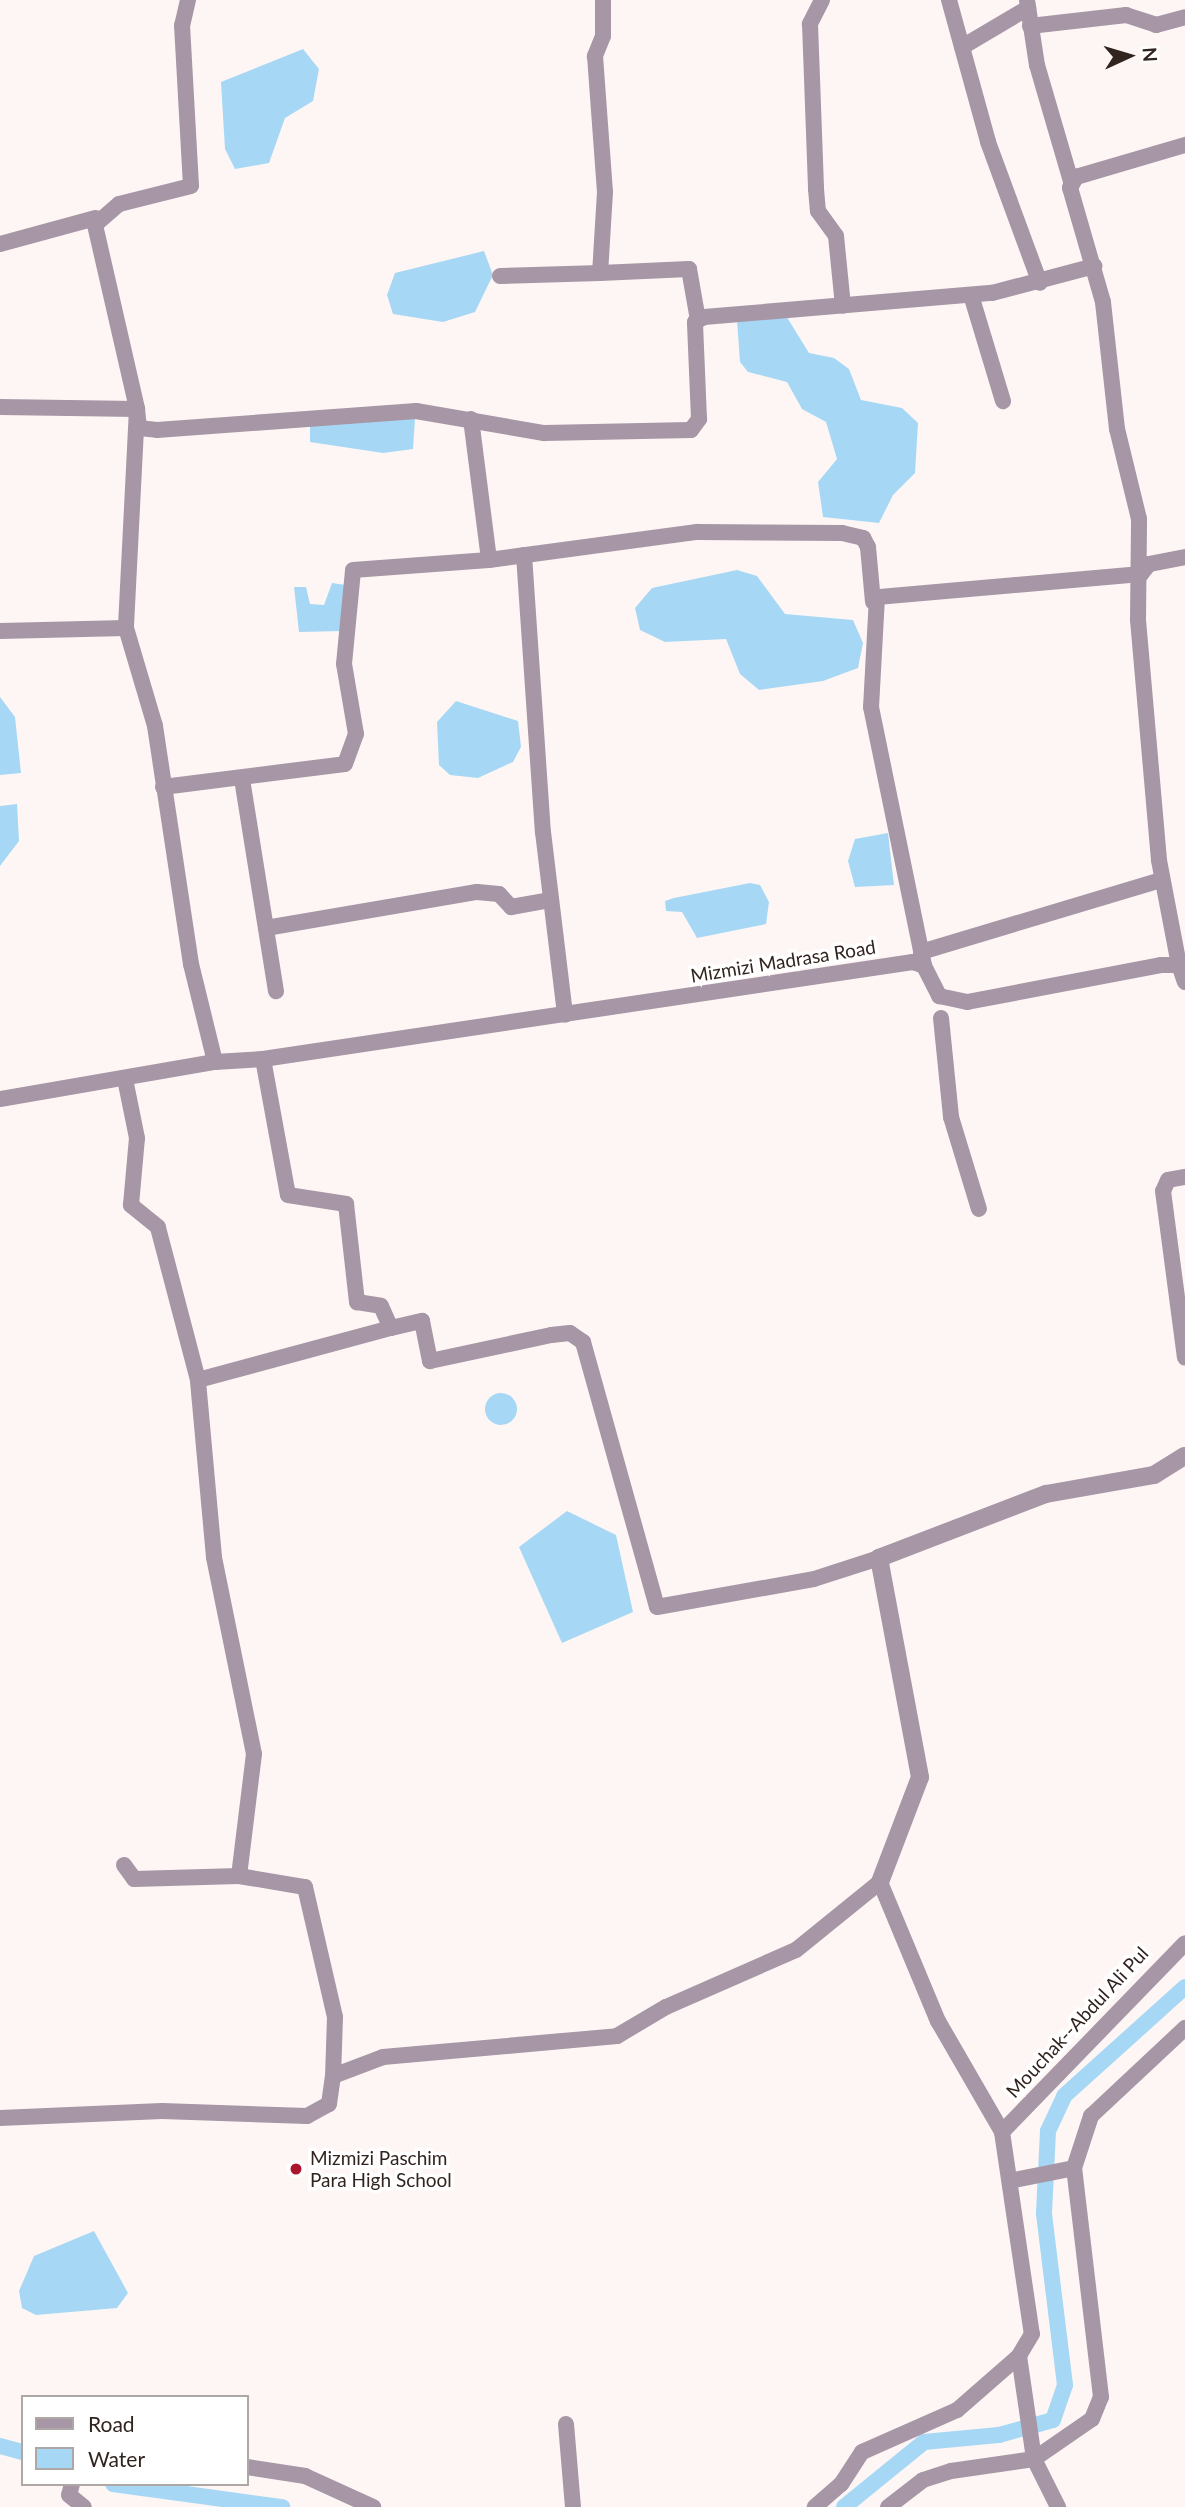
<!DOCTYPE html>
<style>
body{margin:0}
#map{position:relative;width:1185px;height:2507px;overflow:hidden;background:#fef6f4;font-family:Lato,sans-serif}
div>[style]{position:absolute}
.water>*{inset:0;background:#a6d8f5}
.round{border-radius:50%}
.canal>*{height:16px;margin:-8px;padding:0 8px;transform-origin:8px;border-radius:8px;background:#a6d8f5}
.minor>*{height:16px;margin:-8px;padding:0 8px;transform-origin:8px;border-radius:8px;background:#a796a6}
.tertiary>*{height:18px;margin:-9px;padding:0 9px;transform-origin:9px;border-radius:9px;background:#a796a6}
.dots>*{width:19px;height:19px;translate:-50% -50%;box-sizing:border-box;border:4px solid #fff;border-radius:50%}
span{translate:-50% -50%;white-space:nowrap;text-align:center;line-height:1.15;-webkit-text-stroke:7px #fff;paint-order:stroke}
.street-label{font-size:19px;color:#31241f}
.poi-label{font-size:19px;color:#31241f}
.left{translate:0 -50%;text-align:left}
.legend{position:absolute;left:21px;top:2395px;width:228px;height:91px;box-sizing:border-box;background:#fff;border:2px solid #ada7a5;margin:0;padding:9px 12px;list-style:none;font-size:21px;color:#31241f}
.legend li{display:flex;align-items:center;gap:14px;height:35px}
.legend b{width:35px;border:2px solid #ada7a5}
.north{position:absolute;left:1094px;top:21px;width:70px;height:70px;-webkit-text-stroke:5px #fff;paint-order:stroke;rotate:86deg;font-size:19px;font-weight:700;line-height:28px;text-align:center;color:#31241f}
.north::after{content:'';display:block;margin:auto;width:24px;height:32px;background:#31241f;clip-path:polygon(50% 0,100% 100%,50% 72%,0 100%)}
</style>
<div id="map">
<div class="water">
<i style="clip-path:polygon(303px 49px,319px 69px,313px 101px,285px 118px,269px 163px,235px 169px,225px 149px,221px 82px)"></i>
<i style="clip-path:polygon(484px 251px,493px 275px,475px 312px,443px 322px,393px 314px,387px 295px,395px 273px)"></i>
<i style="clip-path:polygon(785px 314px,809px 353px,834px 358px,849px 369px,861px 400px,902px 408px,918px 423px,915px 473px,893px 495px,879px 523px,823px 517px,818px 482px,837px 459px,826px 422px,802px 409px,787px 382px,748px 372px,740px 362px,737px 320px)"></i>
<i style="clip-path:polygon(415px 418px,413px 449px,383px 453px,310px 442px,310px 424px)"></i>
<i style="clip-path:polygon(737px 570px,757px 576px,785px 614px,853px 620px,863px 643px,858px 668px,823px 681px,759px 690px,740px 674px,726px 639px,665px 642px,640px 630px,635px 608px,652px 588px)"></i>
<i style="clip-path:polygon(332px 583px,346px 585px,342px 631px,299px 632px,294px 587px,306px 587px,310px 604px,324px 605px)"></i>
<i style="clip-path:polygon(0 697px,15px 717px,21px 773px,0 775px)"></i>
<i style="clip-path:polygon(456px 701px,518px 721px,521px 747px,513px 762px,478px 778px,450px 775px,439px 765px,437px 722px)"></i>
<i style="clip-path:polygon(17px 804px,19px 841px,0 866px,0 806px)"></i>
<i style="clip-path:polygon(888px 833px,894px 885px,855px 887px,848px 861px,855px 839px)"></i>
<i style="clip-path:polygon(750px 883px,760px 885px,769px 902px,766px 924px,697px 938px,682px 912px,666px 911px,665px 901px,674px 898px)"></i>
<i class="round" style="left:485px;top:1393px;width:32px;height:32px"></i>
<i style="clip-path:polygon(567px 1511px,616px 1535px,633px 1612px,562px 1643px,519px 1547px)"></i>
<i style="clip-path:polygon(94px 2231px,128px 2293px,117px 2308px,36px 2315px,22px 2308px,19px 2291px,34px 2256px)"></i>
</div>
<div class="canal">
<i style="left:0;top:2446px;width:24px;rotate:15deg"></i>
<i style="left:113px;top:2484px;width:171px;rotate:7.8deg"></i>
<i style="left:844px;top:2507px;width:103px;rotate:-39.1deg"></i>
<i style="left:924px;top:2442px;width:75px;rotate:-5.3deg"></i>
<i style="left:999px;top:2435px;width:56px;rotate:-15.5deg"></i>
<i style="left:1053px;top:2420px;width:37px;rotate:-71deg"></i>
<i style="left:1065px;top:2385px;width:173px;rotate:-97deg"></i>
<i style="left:1044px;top:2213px;width:82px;rotate:-87.2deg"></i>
<i style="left:1048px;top:2131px;width:38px;rotate:-65deg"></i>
<i style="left:1064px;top:2096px;width:163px;rotate:-42deg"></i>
</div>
<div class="minor">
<i style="left:188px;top:0;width:26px;rotate:103deg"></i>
<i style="left:182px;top:25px;width:161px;rotate:86.8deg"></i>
<i style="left:191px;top:186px;width:74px;rotate:166deg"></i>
<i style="left:119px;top:204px;width:32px;rotate:139deg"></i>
<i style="left:95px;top:225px;width:189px;rotate:77.1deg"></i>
<i style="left:137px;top:409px;width:219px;rotate:92.9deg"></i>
<i style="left:126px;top:628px;width:102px;rotate:73.5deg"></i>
<i style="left:155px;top:726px;width:241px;rotate:81.4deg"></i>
<i style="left:191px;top:964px;width:101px;rotate:76.2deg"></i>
<i style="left:215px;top:1062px;width:48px;rotate:-3.6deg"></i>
<i style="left:263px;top:1059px;width:138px;rotate:79.6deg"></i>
<i style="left:288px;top:1195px;width:59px;rotate:8.8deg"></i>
<i style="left:346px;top:1204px;width:99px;rotate:83.6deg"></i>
<i style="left:357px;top:1302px;width:24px;rotate:9deg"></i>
<i style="left:381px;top:1306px;width:24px;rotate:66deg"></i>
<i style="left:391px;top:1328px;width:32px;rotate:-13deg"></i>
<i style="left:422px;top:1321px;width:41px;rotate:78.7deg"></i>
<i style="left:430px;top:1361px;width:124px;rotate:-12.1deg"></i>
<i style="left:551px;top:1335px;width:19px;rotate:-6deg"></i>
<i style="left:570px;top:1333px;width:16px;rotate:35deg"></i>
<i style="left:583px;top:1342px;width:275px;rotate:74.4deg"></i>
<i style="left:657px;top:1607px;width:159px;rotate:-10.1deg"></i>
<i style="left:814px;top:1579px;width:68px;rotate:-17.9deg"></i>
<i style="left:603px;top:0;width:36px;rotate:90deg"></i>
<i style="left:603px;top:36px;width:22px;rotate:112deg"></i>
<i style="left:595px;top:56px;width:136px;rotate:85.8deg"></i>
<i style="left:605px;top:192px;width:81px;rotate:93.5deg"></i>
<i style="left:600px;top:273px;width:89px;rotate:-2.6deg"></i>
<i style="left:689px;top:269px;width:52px;rotate:80deg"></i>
<i style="left:822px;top:0;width:27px;rotate:117deg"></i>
<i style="left:810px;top:24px;width:165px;rotate:87.9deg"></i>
<i style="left:816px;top:189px;width:22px;rotate:85deg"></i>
<i style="left:818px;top:211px;width:31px;rotate:54deg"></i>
<i style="left:836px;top:236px;width:70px;rotate:84.3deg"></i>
<i style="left:949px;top:0;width:147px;rotate:74.6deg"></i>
<i style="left:988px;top:142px;width:150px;rotate:69.8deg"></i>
<i style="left:1027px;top:0;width:66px;rotate:81.3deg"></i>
<i style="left:1037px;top:65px;width:121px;rotate:73.7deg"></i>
<i style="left:1030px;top:26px;width:97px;rotate:-6.5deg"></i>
<i style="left:1126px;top:15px;width:32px;rotate:18deg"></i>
<i style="left:1156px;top:25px;width:30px;rotate:-15deg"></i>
<i style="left:962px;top:47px;width:77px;rotate:-30.6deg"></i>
<i style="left:0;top:244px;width:99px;rotate:-15.2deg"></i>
<i style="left:500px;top:276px;width:100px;rotate:-1.7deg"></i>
<i style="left:971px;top:295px;width:111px;rotate:73.2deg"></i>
<i style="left:0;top:407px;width:137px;rotate:0.8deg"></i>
<i style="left:137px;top:409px;width:19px;rotate:84deg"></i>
<i style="left:139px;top:428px;width:18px;rotate:6deg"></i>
<i style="left:157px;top:430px;width:260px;rotate:-4.2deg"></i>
<i style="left:416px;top:411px;width:130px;rotate:9.8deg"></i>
<i style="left:544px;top:433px;width:147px;rotate:-1.2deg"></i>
<i style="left:691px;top:430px;width:14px;rotate:-54deg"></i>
<i style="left:699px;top:419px;width:97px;rotate:-92.4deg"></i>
<i style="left:695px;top:322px;width:10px;rotate:-29deg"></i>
<i style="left:704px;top:317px;width:289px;rotate:-4.8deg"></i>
<i style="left:992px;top:293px;width:106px;rotate:-14.8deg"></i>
<i style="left:471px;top:419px;width:142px;rotate:82.7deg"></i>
<i style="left:489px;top:560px;width:210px;rotate:-7.7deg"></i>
<i style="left:697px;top:532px;width:145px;rotate:0.4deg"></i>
<i style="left:842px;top:533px;width:22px;rotate:13deg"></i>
<i style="left:863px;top:538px;width:10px;rotate:61deg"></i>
<i style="left:868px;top:547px;width:55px;rotate:84.8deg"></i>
<i style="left:524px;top:555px;width:278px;rotate:86.1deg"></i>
<i style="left:543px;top:832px;width:184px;rotate:83.1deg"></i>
<i style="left:1185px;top:557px;width:37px;rotate:169deg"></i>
<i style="left:1149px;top:564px;width:13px;rotate:129deg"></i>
<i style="left:1141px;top:574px;width:265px;rotate:175deg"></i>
<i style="left:877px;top:597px;width:110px;rotate:93.1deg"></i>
<i style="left:871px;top:707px;width:264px;rotate:78.4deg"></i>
<i style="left:924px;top:966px;width:34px;rotate:63deg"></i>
<i style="left:939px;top:996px;width:29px;rotate:12deg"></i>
<i style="left:967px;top:1002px;width:197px;rotate:-10.8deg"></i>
<i style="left:1161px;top:965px;width:18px"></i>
<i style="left:1179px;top:965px;width:18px;rotate:71deg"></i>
<i style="left:0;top:631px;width:126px;rotate:-1.4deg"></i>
<i style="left:242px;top:779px;width:215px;rotate:80.9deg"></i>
<i style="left:163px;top:787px;width:183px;rotate:-7.2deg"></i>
<i style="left:345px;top:764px;width:32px;rotate:-70deg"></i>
<i style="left:356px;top:734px;width:71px;rotate:-99.7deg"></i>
<i style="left:344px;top:664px;width:94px;rotate:-84.5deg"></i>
<i style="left:353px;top:570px;width:136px;rotate:-4.2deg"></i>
<i style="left:266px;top:928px;width:214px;rotate:-9.7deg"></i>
<i style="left:477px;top:892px;width:22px;rotate:5deg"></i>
<i style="left:499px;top:894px;width:18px;rotate:47deg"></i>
<i style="left:511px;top:907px;width:39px;rotate:-10deg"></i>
<i style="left:921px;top:952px;width:251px;rotate:-16.7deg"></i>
<i style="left:1179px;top:965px;width:107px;rotate:-100.8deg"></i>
<i style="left:1159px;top:860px;width:241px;rotate:-95deg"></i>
<i style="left:1138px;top:620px;width:101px;rotate:-89.4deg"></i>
<i style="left:1139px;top:519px;width:93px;rotate:-103.7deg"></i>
<i style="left:1117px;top:429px;width:128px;rotate:-96.3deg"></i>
<i style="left:1103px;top:302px;width:119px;rotate:-106.1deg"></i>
<i style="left:1070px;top:188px;width:13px;rotate:-61deg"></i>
<i style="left:1076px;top:177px;width:114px;rotate:-16.4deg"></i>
<i style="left:941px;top:1018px;width:100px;rotate:84.2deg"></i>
<i style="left:951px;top:1117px;width:96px;rotate:73.1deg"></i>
<i style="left:263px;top:1059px;width:657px;rotate:-8.49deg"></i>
<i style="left:913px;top:962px;width:12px;rotate:20deg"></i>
<i style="left:0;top:1099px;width:218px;rotate:-9.8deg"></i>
<i style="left:1185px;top:1177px;width:17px;rotate:170deg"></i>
<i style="left:1168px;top:1180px;width:12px;rotate:114deg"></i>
<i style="left:1163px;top:1191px;width:168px;rotate:82.5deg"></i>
<i style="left:198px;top:1380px;width:200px;rotate:-15.1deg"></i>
<i style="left:124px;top:1865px;width:17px;rotate:54deg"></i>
<i style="left:134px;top:1879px;width:105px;rotate:-1.6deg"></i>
<i style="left:239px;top:1876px;width:123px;rotate:-83deg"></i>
<i style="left:254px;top:1754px;width:201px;rotate:-101.5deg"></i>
<i style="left:214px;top:1557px;width:178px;rotate:-95.2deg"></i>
<i style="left:198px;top:1380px;width:158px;rotate:-104.7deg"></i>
<i style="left:158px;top:1227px;width:35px;rotate:-141deg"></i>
<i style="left:131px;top:1205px;width:67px;rotate:-84.9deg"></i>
<i style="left:137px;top:1138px;width:60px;rotate:-101.5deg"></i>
<i style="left:239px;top:1876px;width:67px;rotate:9.5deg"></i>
<i style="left:305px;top:1887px;width:133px;rotate:77deg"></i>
<i style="left:335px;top:2017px;width:59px;rotate:91.9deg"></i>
<i style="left:0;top:2118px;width:162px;rotate:-2.5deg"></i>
<i style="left:162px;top:2111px;width:145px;rotate:2deg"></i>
<i style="left:307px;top:2116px;width:25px;rotate:-29deg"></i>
<i style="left:329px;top:2104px;width:28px;rotate:-82deg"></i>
<i style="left:333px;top:2076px;width:53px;rotate:-20.8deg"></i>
<i style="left:383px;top:2057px;width:235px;rotate:-5.1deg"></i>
<i style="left:617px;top:2036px;width:57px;rotate:-30.6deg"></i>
<i style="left:666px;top:2007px;width:142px;rotate:-23.7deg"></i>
<i style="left:796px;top:1950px;width:108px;rotate:-39deg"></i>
<i style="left:880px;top:1882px;width:151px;rotate:67.4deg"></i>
<i style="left:938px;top:2021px;width:128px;rotate:60deg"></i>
<i style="left:1002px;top:2132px;width:204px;rotate:81.6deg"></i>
<i style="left:1032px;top:2334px;width:26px;rotate:121deg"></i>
<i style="left:1019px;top:2356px;width:82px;rotate:138.9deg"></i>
<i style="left:957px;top:2410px;width:104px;rotate:156.1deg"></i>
<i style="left:862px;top:2452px;width:38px;rotate:123deg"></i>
<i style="left:841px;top:2484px;width:35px;rotate:139deg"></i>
<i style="left:1002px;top:2132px;width:263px;rotate:-45.9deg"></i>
<i style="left:1014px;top:2180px;width:61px;rotate:-11.3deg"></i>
<i style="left:1019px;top:2356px;width:104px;rotate:81.7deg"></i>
<i style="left:1034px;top:2459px;width:70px;rotate:-34.6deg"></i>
<i style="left:1092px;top:2419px;width:24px;rotate:-68deg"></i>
<i style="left:1101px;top:2397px;width:231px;rotate:-96.7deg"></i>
<i style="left:1074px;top:2168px;width:55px;rotate:-71.9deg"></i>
<i style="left:1091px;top:2116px;width:129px;rotate:-43.1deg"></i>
<i style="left:566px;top:2424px;width:83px;rotate:85.2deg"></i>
<i style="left:247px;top:2467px;width:59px;rotate:8.8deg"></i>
<i style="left:305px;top:2476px;width:75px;rotate:24.5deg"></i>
<i style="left:72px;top:2484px;width:11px;rotate:105deg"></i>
<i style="left:69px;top:2495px;width:19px;rotate:39deg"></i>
<i style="left:888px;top:2507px;width:44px;rotate:-37.6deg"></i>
<i style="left:923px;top:2480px;width:29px;rotate:-18deg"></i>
<i style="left:951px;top:2471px;width:84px;rotate:-8.2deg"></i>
<i style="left:1034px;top:2459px;width:54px;rotate:63.4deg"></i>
</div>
<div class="tertiary">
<i style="left:880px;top:1882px;width:112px;rotate:-69.1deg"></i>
<i style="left:920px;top:1777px;width:223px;rotate:-100.6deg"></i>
<i style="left:879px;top:1558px;width:179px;rotate:-21deg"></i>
<i style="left:1046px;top:1494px;width:110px;rotate:-10deg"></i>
<i style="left:1154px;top:1475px;width:36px;rotate:-32deg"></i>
</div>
<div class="dots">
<i style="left:296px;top:2169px;background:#ab152f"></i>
</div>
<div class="street-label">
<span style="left:783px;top:961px;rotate:-9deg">Mizmizi Madrasa Road</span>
<span style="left:1077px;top:2022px;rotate:-47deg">Mouchak--Abdul Ali Pul</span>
</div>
<div class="poi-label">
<span class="left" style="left:310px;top:2169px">Mizmizi Paschim<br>Para High School</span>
</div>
<ul class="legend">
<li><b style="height:9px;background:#a796a6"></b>Road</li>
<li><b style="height:19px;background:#a6d8f5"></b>Water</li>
</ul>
<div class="north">N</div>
</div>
